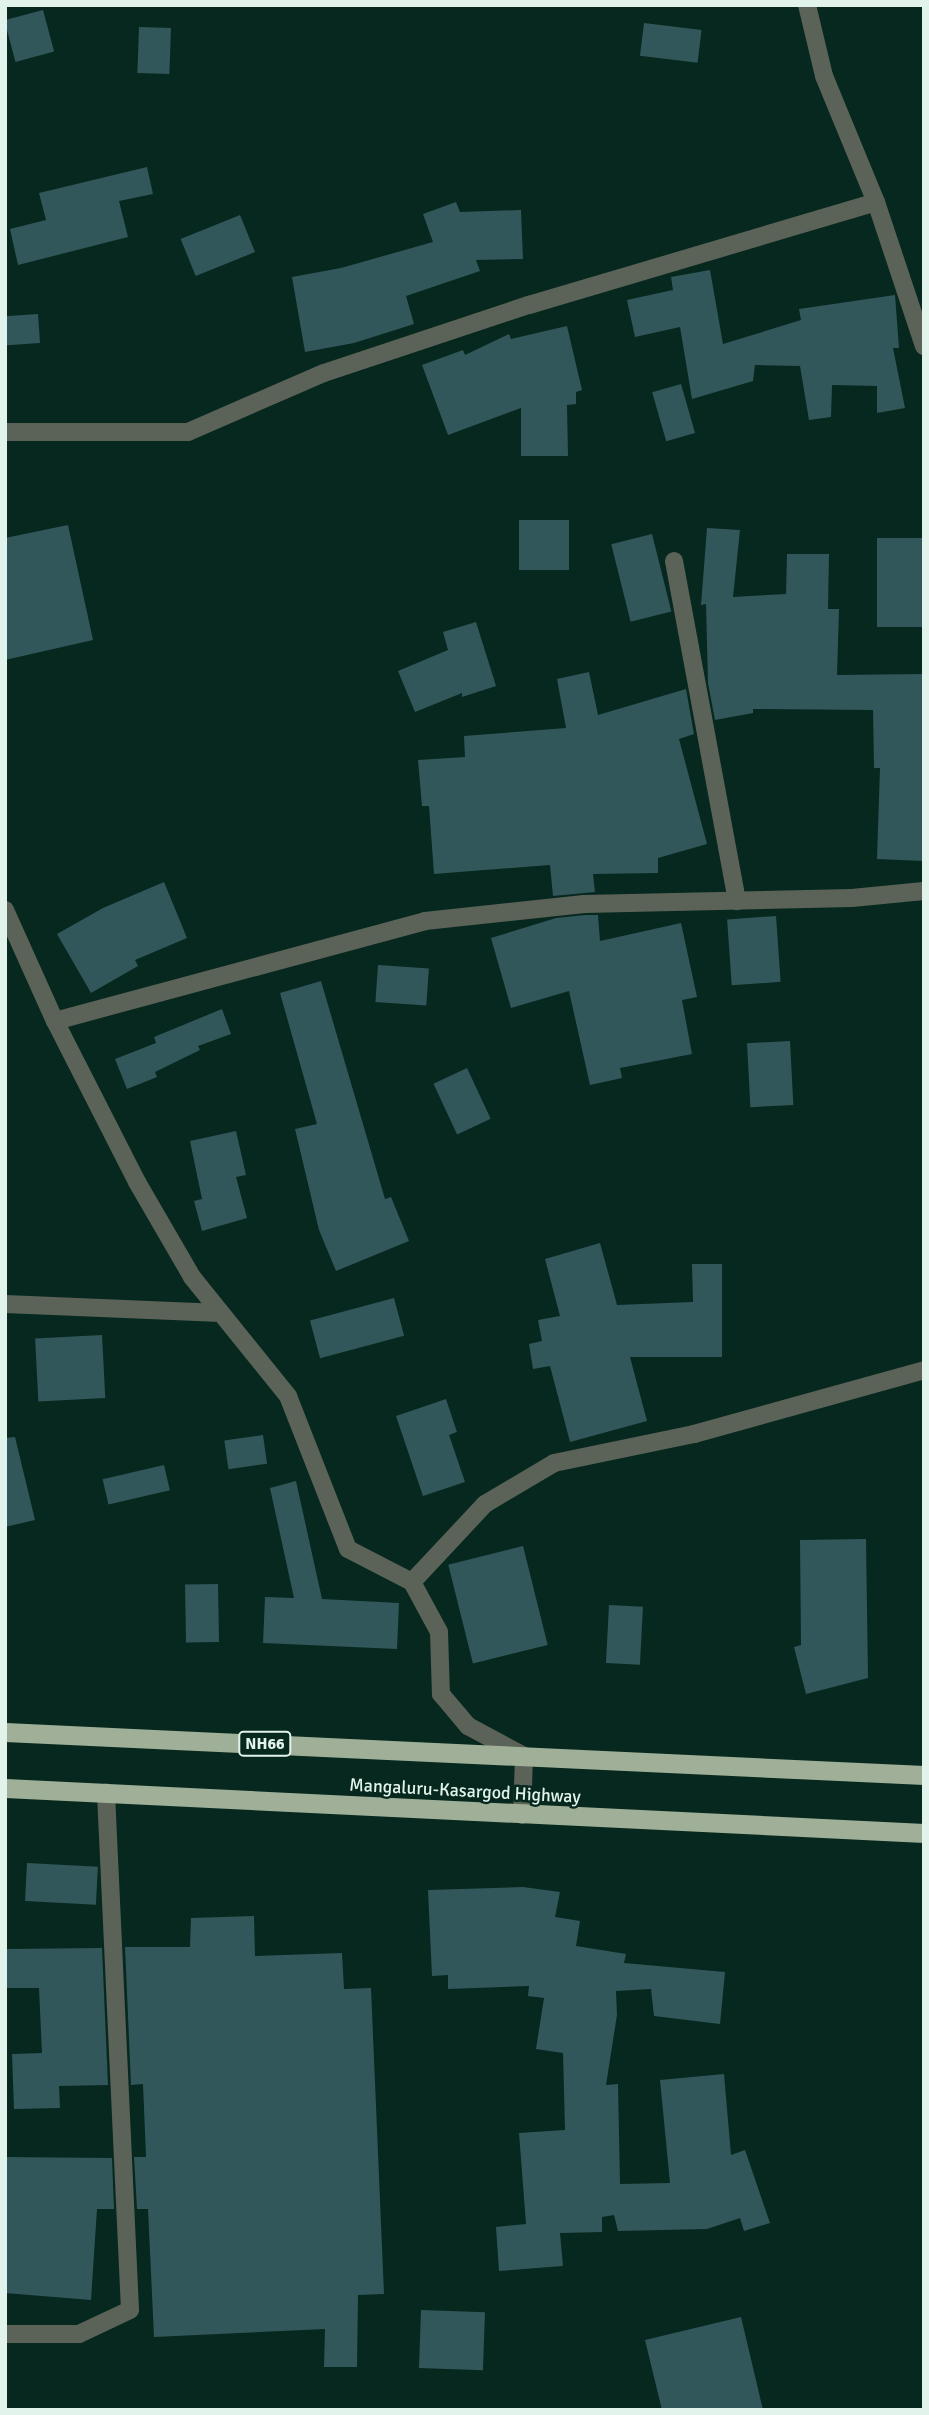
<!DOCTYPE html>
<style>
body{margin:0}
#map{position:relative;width:929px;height:2415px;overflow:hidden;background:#07281f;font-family:Signika,sans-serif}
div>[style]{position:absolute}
.building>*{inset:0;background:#32575a;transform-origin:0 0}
.minor>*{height:18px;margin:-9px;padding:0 9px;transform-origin:9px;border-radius:9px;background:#5b6358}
.tertiary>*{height:18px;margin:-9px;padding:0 9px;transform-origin:9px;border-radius:9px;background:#5b6358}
.trunk>*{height:19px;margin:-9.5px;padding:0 9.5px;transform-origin:9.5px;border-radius:9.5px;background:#a0b098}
span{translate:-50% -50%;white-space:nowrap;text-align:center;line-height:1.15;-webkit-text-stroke:5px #07281f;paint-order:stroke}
.shield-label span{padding:2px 5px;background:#07281f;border:2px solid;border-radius:5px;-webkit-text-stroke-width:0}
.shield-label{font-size:16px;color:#e1f3eb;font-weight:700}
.street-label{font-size:18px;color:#e1f3eb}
.frame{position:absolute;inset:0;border:7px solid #e1f3eb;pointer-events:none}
</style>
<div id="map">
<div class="building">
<i style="left:43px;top:10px;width:43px;height:40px;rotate:75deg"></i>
<i style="left:644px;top:23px;width:58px;height:33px;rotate:7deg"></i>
<i style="left:139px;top:27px;width:32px;height:46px;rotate:2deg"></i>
<i style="clip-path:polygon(147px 167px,153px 194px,119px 201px,128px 237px,18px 265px,10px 229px,46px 220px,39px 193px)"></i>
<i style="clip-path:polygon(456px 202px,460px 212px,521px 210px,523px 259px,476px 260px,480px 271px,406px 296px,414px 324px,354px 343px,305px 352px,292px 277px,341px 268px,433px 242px,423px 214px)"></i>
<i style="left:240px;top:215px;width:40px;height:64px;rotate:68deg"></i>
<i style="clip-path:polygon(710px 270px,723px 344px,801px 320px,799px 309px,895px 295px,899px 348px,893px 348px,905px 408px,877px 413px,877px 386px,832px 385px,831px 417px,809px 420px,800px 366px,755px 365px,753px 381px,692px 399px,680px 327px,635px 337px,627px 300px,673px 290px,671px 277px)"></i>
<i style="left:38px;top:314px;width:29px;height:33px;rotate:86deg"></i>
<i style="clip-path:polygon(567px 326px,582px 390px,576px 392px,576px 404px,567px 405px,568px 456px,521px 456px,521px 408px,448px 435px,422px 365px,463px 350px,465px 355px,509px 334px,511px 339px)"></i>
<i style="left:681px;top:384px;width:51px;height:30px;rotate:74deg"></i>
<i style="left:569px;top:520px;width:50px;height:50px;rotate:90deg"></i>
<i style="clip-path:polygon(68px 525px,93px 640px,5px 660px,5px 538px)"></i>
<i style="clip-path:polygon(707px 528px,740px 530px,733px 597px,786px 594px,787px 554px,829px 554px,828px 609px,839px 609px,837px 675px,924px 674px,924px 861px,877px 859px,880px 768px,874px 768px,873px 710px,753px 709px,753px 713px,715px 720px,708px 683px,706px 604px,701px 605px)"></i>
<i style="left:652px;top:534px;width:80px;height:42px;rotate:76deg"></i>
<i style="left:924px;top:538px;width:89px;height:47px;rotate:90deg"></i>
<i style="clip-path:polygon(476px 622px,496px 686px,462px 697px,462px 693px,415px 712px,398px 671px,448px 650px,443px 632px)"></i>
<i style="clip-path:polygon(589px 672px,598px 715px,686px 689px,694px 734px,679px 739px,707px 844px,658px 858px,658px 873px,593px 874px,595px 892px,553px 896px,550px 865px,434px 874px,429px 806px,422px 806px,418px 760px,465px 757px,464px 736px,566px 728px,557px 679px)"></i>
<i style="clip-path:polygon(164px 882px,187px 938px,135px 960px,138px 966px,91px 993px,57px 934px,103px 908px)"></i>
<i style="clip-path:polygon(585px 915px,598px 915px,600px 941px,681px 923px,697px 997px,682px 1000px,692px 1054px,620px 1068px,622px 1078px,590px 1085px,569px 991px,511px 1008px,491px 938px,556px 918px)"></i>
<i style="left:776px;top:916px;width:66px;height:49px;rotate:86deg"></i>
<i style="left:378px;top:965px;width:51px;height:37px;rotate:4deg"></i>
<i style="clip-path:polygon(321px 981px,385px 1199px,391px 1197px,409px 1241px,336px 1271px,319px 1230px,295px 1129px,317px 1124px,280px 993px)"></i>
<i style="clip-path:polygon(222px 1009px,231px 1034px,198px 1046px,200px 1050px,155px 1072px,157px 1077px,127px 1089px,115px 1059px,156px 1043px,154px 1037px)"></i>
<i style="left:790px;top:1041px;width:64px;height:43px;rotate:87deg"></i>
<i style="left:467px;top:1068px;width:56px;height:37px;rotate:65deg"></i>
<i style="clip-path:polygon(236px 1131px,246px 1175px,236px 1177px,247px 1218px,202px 1231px,194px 1201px,202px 1199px,190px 1141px)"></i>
<i style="clip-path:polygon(600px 1243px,617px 1305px,693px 1302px,692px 1264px,722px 1264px,722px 1357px,630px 1357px,647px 1421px,570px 1442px,550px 1366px,533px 1369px,529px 1344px,542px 1341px,538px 1320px,560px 1316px,545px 1259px)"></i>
<i style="left:394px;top:1298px;width:39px;height:87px;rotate:75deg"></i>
<i style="left:102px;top:1335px;width:63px;height:67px;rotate:87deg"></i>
<i style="clip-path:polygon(446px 1399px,457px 1432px,449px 1435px,465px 1482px,423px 1496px,396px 1416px)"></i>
<i style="left:263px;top:1435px;width:29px;height:39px;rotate:82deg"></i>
<i style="clip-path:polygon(15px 1437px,35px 1520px,5px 1527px,5px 1438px)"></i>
<i style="left:164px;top:1465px;width:26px;height:63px;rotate:77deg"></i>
<i style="clip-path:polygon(296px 1481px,322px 1599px,399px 1603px,397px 1649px,263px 1643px,265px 1597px,294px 1598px,270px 1488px)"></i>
<i style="clip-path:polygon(866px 1539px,868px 1678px,806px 1694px,794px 1647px,801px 1645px,800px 1540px)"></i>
<i style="left:523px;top:1546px;width:102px;height:77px;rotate:76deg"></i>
<i style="left:218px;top:1584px;width:58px;height:33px;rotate:89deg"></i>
<i style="left:609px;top:1605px;width:34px;height:58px;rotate:3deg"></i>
<i style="left:27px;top:1863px;width:71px;height:38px;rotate:3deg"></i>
<i style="clip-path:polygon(523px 1887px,560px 1892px,555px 1917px,580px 1921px,576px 1946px,626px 1954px,624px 1963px,725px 1972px,720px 2024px,654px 2016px,651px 1989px,616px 1991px,617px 2015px,606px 2085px,618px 2084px,620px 2184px,670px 2183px,660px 2080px,724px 2074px,731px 2155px,745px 2150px,770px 2223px,744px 2231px,740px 2218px,707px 2229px,618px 2231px,614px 2215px,602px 2217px,602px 2232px,560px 2233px,563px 2266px,499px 2271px,496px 2227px,526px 2224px,519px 2133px,565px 2130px,563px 2053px,536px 2049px,544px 1998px,528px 1996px,529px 1986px,448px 1989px,448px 1975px,432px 1976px,428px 1890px)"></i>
<i style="clip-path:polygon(254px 1916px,255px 1956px,342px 1953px,344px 1989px,371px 1988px,384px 2294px,358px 2295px,357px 2367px,324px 2367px,325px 2329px,154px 2337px,148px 2209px,137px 2209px,134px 2157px,146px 2157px,143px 2084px,131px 2085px,125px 1947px,190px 1947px,191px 1918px)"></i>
<i style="clip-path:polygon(102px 1948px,108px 2085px,59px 2086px,60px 2108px,14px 2109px,12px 2054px,42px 2053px,39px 1988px,5px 1988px,5px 1949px)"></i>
<i style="clip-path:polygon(5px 2157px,112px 2158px,114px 2209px,97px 2209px,91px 2300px,5px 2293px)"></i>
<i style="left:421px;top:2310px;width:64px;height:58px;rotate:2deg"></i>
<i style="clip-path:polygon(741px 2317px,763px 2410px,662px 2410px,645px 2340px)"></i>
</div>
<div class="minor">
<i style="left:807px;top:5px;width:73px;rotate:76.5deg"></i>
<i style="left:824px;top:76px;width:136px;rotate:67.6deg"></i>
<i style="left:876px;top:202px;width:152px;rotate:71.6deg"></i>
<i style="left:5px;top:432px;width:183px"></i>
<i style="left:188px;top:432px;width:148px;rotate:-23.5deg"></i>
<i style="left:324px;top:373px;width:216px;rotate:-18.4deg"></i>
<i style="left:529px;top:305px;width:362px;rotate:-16.5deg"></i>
<i style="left:674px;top:561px;width:346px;rotate:79.5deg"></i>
<i style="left:55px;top:1021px;width:383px;rotate:-15.1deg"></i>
<i style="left:425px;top:921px;width:160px;rotate:-6.1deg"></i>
<i style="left:584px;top:904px;width:268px;rotate:-1.3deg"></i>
<i style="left:852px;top:898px;width:72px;rotate:-5.6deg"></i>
<i style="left:5px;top:1304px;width:216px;rotate:2.4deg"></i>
<i style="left:412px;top:1582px;width:107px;rotate:-46.9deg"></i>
<i style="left:485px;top:1504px;width:80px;rotate:-30.7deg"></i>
<i style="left:554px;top:1463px;width:143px;rotate:-11.7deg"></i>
<i style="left:694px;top:1434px;width:239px;rotate:-15.5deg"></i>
<i style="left:5px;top:2334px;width:74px"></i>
<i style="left:79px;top:2334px;width:56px;rotate:-25.2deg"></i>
<i style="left:130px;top:2310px;width:518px;rotate:-92.66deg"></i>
</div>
<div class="tertiary">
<i style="left:5px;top:910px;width:122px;rotate:65.8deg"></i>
<i style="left:55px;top:1021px;width:181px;rotate:63deg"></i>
<i style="left:137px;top:1182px;width:110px;rotate:59.9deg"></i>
<i style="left:192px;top:1277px;width:153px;rotate:51.1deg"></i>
<i style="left:288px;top:1396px;width:164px;rotate:68.6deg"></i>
<i style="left:348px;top:1549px;width:72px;rotate:27.3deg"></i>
<i style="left:412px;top:1582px;width:57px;rotate:61.6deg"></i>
<i style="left:439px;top:1632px;width:62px;rotate:88.2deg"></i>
<i style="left:441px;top:1694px;width:42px;rotate:49.8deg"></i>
<i style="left:468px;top:1726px;width:64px;rotate:28.2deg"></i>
<i style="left:524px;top:1756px;width:59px;rotate:91.9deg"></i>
</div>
<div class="trunk">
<i style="left:5px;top:1732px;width:920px;rotate:2.68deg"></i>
<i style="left:5px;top:1788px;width:920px;rotate:2.8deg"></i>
</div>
<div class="shield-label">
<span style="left:265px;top:1744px">NH66</span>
</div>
<div class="street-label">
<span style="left:465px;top:1791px;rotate:3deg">Mangaluru-Kasargod Highway</span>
</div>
<div class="frame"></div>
</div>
